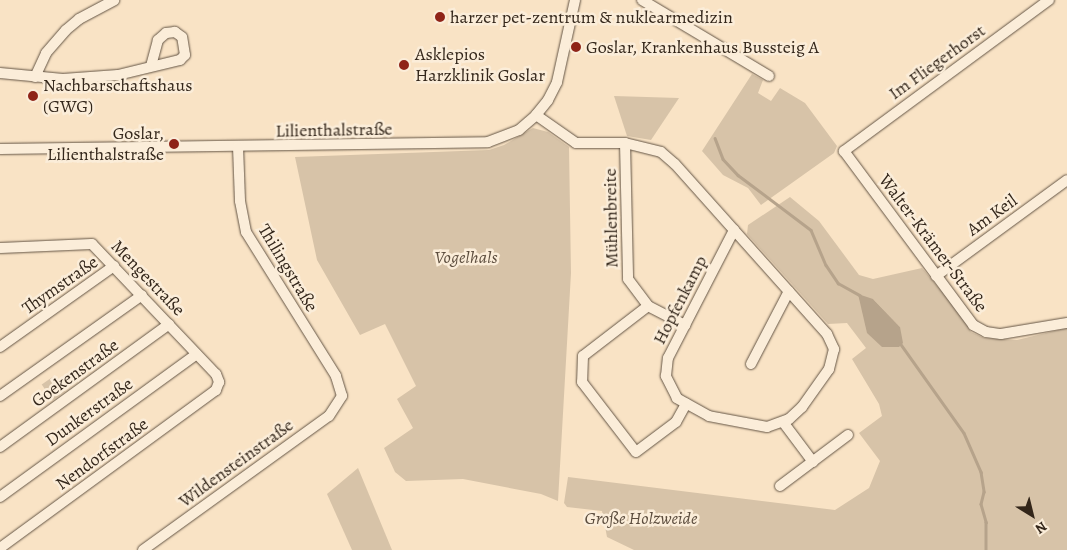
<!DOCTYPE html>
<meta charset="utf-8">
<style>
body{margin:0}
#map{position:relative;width:1067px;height:550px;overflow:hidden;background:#f9e3c5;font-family:Alegreya,serif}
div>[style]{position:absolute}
.green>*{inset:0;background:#d7c3a8;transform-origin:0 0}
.water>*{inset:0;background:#b6a38b}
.stream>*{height:2.5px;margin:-1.25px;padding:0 1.25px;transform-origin:1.25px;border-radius:1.25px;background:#b6a38b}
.roads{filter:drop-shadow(0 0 1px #645545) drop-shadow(0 0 1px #645545)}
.minor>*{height:10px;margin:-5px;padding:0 5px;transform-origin:5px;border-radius:5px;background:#fbedd9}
.dots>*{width:14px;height:14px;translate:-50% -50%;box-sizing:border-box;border:2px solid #fbedd9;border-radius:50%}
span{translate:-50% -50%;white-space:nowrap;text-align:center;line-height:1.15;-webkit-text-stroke:5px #fbedd9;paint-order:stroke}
.poi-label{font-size:18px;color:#33261a}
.left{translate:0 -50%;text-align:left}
.right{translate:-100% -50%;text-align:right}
.street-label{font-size:18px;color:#33261a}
.park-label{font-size:18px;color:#5c4d3e;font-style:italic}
.north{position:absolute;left:1007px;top:490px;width:50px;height:50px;-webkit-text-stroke:4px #fbedd9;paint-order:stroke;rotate:144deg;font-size:14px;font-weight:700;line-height:20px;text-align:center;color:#33261a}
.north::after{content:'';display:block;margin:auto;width:18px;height:22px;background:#33261a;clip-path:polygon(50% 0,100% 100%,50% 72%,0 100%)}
</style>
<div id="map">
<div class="green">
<i style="clip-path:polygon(752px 74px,763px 80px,758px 93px,771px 101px,780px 88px,805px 103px,837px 146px,834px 153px,761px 205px,748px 188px,723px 175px,702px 151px)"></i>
<i style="clip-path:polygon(614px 96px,679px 98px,651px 140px,627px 136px)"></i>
<i style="clip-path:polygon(533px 128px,548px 132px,569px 147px,571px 273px,558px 501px,541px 494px,463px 479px,406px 481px,395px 472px,384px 448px,413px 428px,397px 399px,416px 386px,385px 324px,360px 335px,317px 260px,295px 157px,489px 150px,504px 145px)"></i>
<i style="clip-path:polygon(evenodd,790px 197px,819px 221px,859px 275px,873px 279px,922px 268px,960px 313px,971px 332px,984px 338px,1017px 340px,1067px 328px,1067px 550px,634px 550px,607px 537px,602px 511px,567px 507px,564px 503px,568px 477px,835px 510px,869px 488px,880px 461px,859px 433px,882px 416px,879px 404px,852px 359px,866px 348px,847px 323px,828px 324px,747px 234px,748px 225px,790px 197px,873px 299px,900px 327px,899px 347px,873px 299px)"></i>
<i style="left:54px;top:376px;width:19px;height:15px;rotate:55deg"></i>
<i style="clip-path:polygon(358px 468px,392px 550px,352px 550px,327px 494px)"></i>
</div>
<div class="water">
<i style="clip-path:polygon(858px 294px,873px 299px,900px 327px,903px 343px,899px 347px,882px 347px,867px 333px)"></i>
</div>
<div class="stream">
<i style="left:715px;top:138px;width:22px;rotate:69deg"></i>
<i style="left:723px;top:159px;width:22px;rotate:47deg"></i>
<i style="left:738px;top:175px;width:91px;rotate:37deg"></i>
<i style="left:811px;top:230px;width:38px;rotate:67deg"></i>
<i style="left:826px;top:265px;width:22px;rotate:56deg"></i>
<i style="left:838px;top:283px;width:25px;rotate:29deg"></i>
<i style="left:900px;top:343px;width:110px;rotate:54.6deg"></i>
<i style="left:964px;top:433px;width:43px;rotate:66.4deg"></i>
<i style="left:981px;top:472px;width:20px;rotate:81deg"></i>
<i style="left:984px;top:492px;width:12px;rotate:104deg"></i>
<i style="left:981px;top:504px;width:19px;rotate:74deg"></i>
<i style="left:986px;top:522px;width:28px;rotate:90deg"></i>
</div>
<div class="roads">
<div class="minor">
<i style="left:642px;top:0;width:148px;rotate:30.9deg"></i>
<i style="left:1049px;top:0;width:255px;rotate:143.6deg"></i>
<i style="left:844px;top:151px;width:217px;rotate:53.4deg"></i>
<i style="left:973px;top:325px;width:15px;rotate:28deg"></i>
<i style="left:986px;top:332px;width:15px;rotate:8deg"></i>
<i style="left:1001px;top:334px;width:67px;rotate:-9.5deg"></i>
<i style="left:0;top:73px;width:63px;rotate:5.4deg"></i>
<i style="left:63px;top:79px;width:55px;rotate:-4.2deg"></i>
<i style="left:118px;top:75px;width:64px;rotate:-13.6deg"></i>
<i style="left:180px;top:60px;width:7px;rotate:-45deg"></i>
<i style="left:185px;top:55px;width:18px;rotate:-99deg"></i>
<i style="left:182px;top:37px;width:9px;rotate:-144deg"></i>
<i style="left:175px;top:32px;width:9px;rotate:174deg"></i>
<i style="left:166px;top:33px;width:11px;rotate:139deg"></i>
<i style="left:158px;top:40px;width:27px;rotate:105deg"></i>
<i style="left:35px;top:77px;width:26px;rotate:-65deg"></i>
<i style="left:46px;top:53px;width:30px;rotate:-49deg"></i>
<i style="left:66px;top:30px;width:17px;rotate:-40deg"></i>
<i style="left:79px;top:19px;width:40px;rotate:-28deg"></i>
<i style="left:536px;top:115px;width:49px;rotate:35deg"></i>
<i style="left:576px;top:143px;width:49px"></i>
<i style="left:625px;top:143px;width:37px;rotate:14deg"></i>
<i style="left:661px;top:152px;width:18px;rotate:41deg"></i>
<i style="left:675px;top:164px;width:89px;rotate:48.2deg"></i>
<i style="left:625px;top:143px;width:136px;rotate:88.7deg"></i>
<i style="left:628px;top:279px;width:34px;rotate:53deg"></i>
<i style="left:648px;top:306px;width:42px;rotate:27.2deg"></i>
<i style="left:0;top:149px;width:488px;rotate:-0.8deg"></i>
<i style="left:488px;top:142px;width:33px;rotate:-21deg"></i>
<i style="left:519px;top:130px;width:23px;rotate:-41deg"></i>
<i style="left:536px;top:115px;width:19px;rotate:-51deg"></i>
<i style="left:548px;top:100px;width:20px;rotate:-63deg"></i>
<i style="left:557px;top:82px;width:84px;rotate:-77.6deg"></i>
<i style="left:734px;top:230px;width:140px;rotate:48.2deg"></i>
<i style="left:827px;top:334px;width:17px;rotate:65deg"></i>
<i style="left:834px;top:349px;width:21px;rotate:104deg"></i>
<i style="left:829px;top:369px;width:47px;rotate:125.4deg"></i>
<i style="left:802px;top:407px;width:18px;rotate:137deg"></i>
<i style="left:789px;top:419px;width:23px;rotate:160deg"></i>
<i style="left:767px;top:427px;width:59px;rotate:-169.3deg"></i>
<i style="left:709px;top:416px;width:37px;rotate:-151deg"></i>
<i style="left:677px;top:398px;width:25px;rotate:-117deg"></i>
<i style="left:666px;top:376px;width:18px;rotate:-84deg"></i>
<i style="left:668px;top:358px;width:144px;rotate:-62.7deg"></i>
<i style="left:0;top:248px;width:92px;rotate:-2.5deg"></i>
<i style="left:92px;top:244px;width:180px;rotate:46.4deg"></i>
<i style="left:216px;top:374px;width:9px;rotate:69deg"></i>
<i style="left:219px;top:382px;width:9px;rotate:111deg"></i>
<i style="left:216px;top:390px;width:268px;rotate:143.8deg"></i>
<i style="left:936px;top:276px;width:162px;rotate:-36.2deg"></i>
<i style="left:648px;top:306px;width:82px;rotate:142.4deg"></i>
<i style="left:583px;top:356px;width:26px;rotate:92deg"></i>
<i style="left:582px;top:382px;width:88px;rotate:52.4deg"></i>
<i style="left:636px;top:452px;width:50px;rotate:-36.9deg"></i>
<i style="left:676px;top:422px;width:21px;rotate:-61deg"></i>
<i style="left:0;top:347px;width:140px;rotate:-35.4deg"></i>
<i style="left:751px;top:364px;width:82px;rotate:-62.5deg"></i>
<i style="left:0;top:396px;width:174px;rotate:-35.4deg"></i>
<i style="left:783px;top:422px;width:50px;rotate:53.1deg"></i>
<i style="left:0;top:447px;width:209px;rotate:-36deg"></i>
<i style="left:780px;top:486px;width:85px;rotate:-36.9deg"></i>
<i style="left:0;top:497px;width:243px;rotate:-36deg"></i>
<i style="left:143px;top:550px;width:229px;rotate:-35.8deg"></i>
<i style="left:329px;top:416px;width:24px;rotate:-57deg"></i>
<i style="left:342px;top:396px;width:21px;rotate:-107deg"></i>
<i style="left:336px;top:376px;width:170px;rotate:-122deg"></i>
<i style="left:246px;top:232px;width:32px;rotate:-101deg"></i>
<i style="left:240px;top:201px;width:54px;rotate:-92.1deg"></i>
</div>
</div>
<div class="dots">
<i style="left:440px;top:17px;background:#8f2418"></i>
<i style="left:576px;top:47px;background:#8f2418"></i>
<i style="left:404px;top:65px;background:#8f2418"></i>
<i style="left:33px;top:96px;background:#8f2418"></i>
<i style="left:174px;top:144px;background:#8f2418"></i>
</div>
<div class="poi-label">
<span class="left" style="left:450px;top:17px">harzer pet-zentrum &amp; nuklearmedizin</span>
<span class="left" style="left:586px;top:47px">Goslar, Krankenhaus Bussteig A</span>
<span class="left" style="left:415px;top:65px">Asklepios<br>Harzklinik Goslar</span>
<span class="left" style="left:43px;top:96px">Nachbarschaftshaus<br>(GWG)</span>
<span class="right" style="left:164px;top:144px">Goslar,<br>Lilienthalstraße</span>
</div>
<div class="street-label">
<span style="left:937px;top:62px;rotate:-36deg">Im Fliegerhorst</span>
<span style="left:334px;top:130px;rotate:-1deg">Lilienthalstraße</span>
<span style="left:992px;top:215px;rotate:-36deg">Am Keil</span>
<span style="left:611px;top:218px;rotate:-91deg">Mühlenbreite</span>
<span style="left:933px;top:243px;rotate:53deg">Walter-Krämer-Straße</span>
<span style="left:288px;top:268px;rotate:59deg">Thilingstraße</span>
<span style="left:148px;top:278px;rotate:46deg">Mengestraße</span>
<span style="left:60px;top:285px;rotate:-35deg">Thymstraße</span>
<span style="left:680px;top:300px;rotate:-63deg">Hopfenkamp</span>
<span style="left:75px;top:373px;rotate:-36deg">Goekenstraße</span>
<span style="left:89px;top:412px;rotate:-36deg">Dunkerstraße</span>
<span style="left:102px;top:454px;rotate:-36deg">Nendorfstraße</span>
<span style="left:236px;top:463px;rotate:-36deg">Wildensteinstraße</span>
</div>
<div class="park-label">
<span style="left:466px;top:257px">Vogelhals</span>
<span style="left:641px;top:518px">Große Holzweide</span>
</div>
<div class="north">N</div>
</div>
